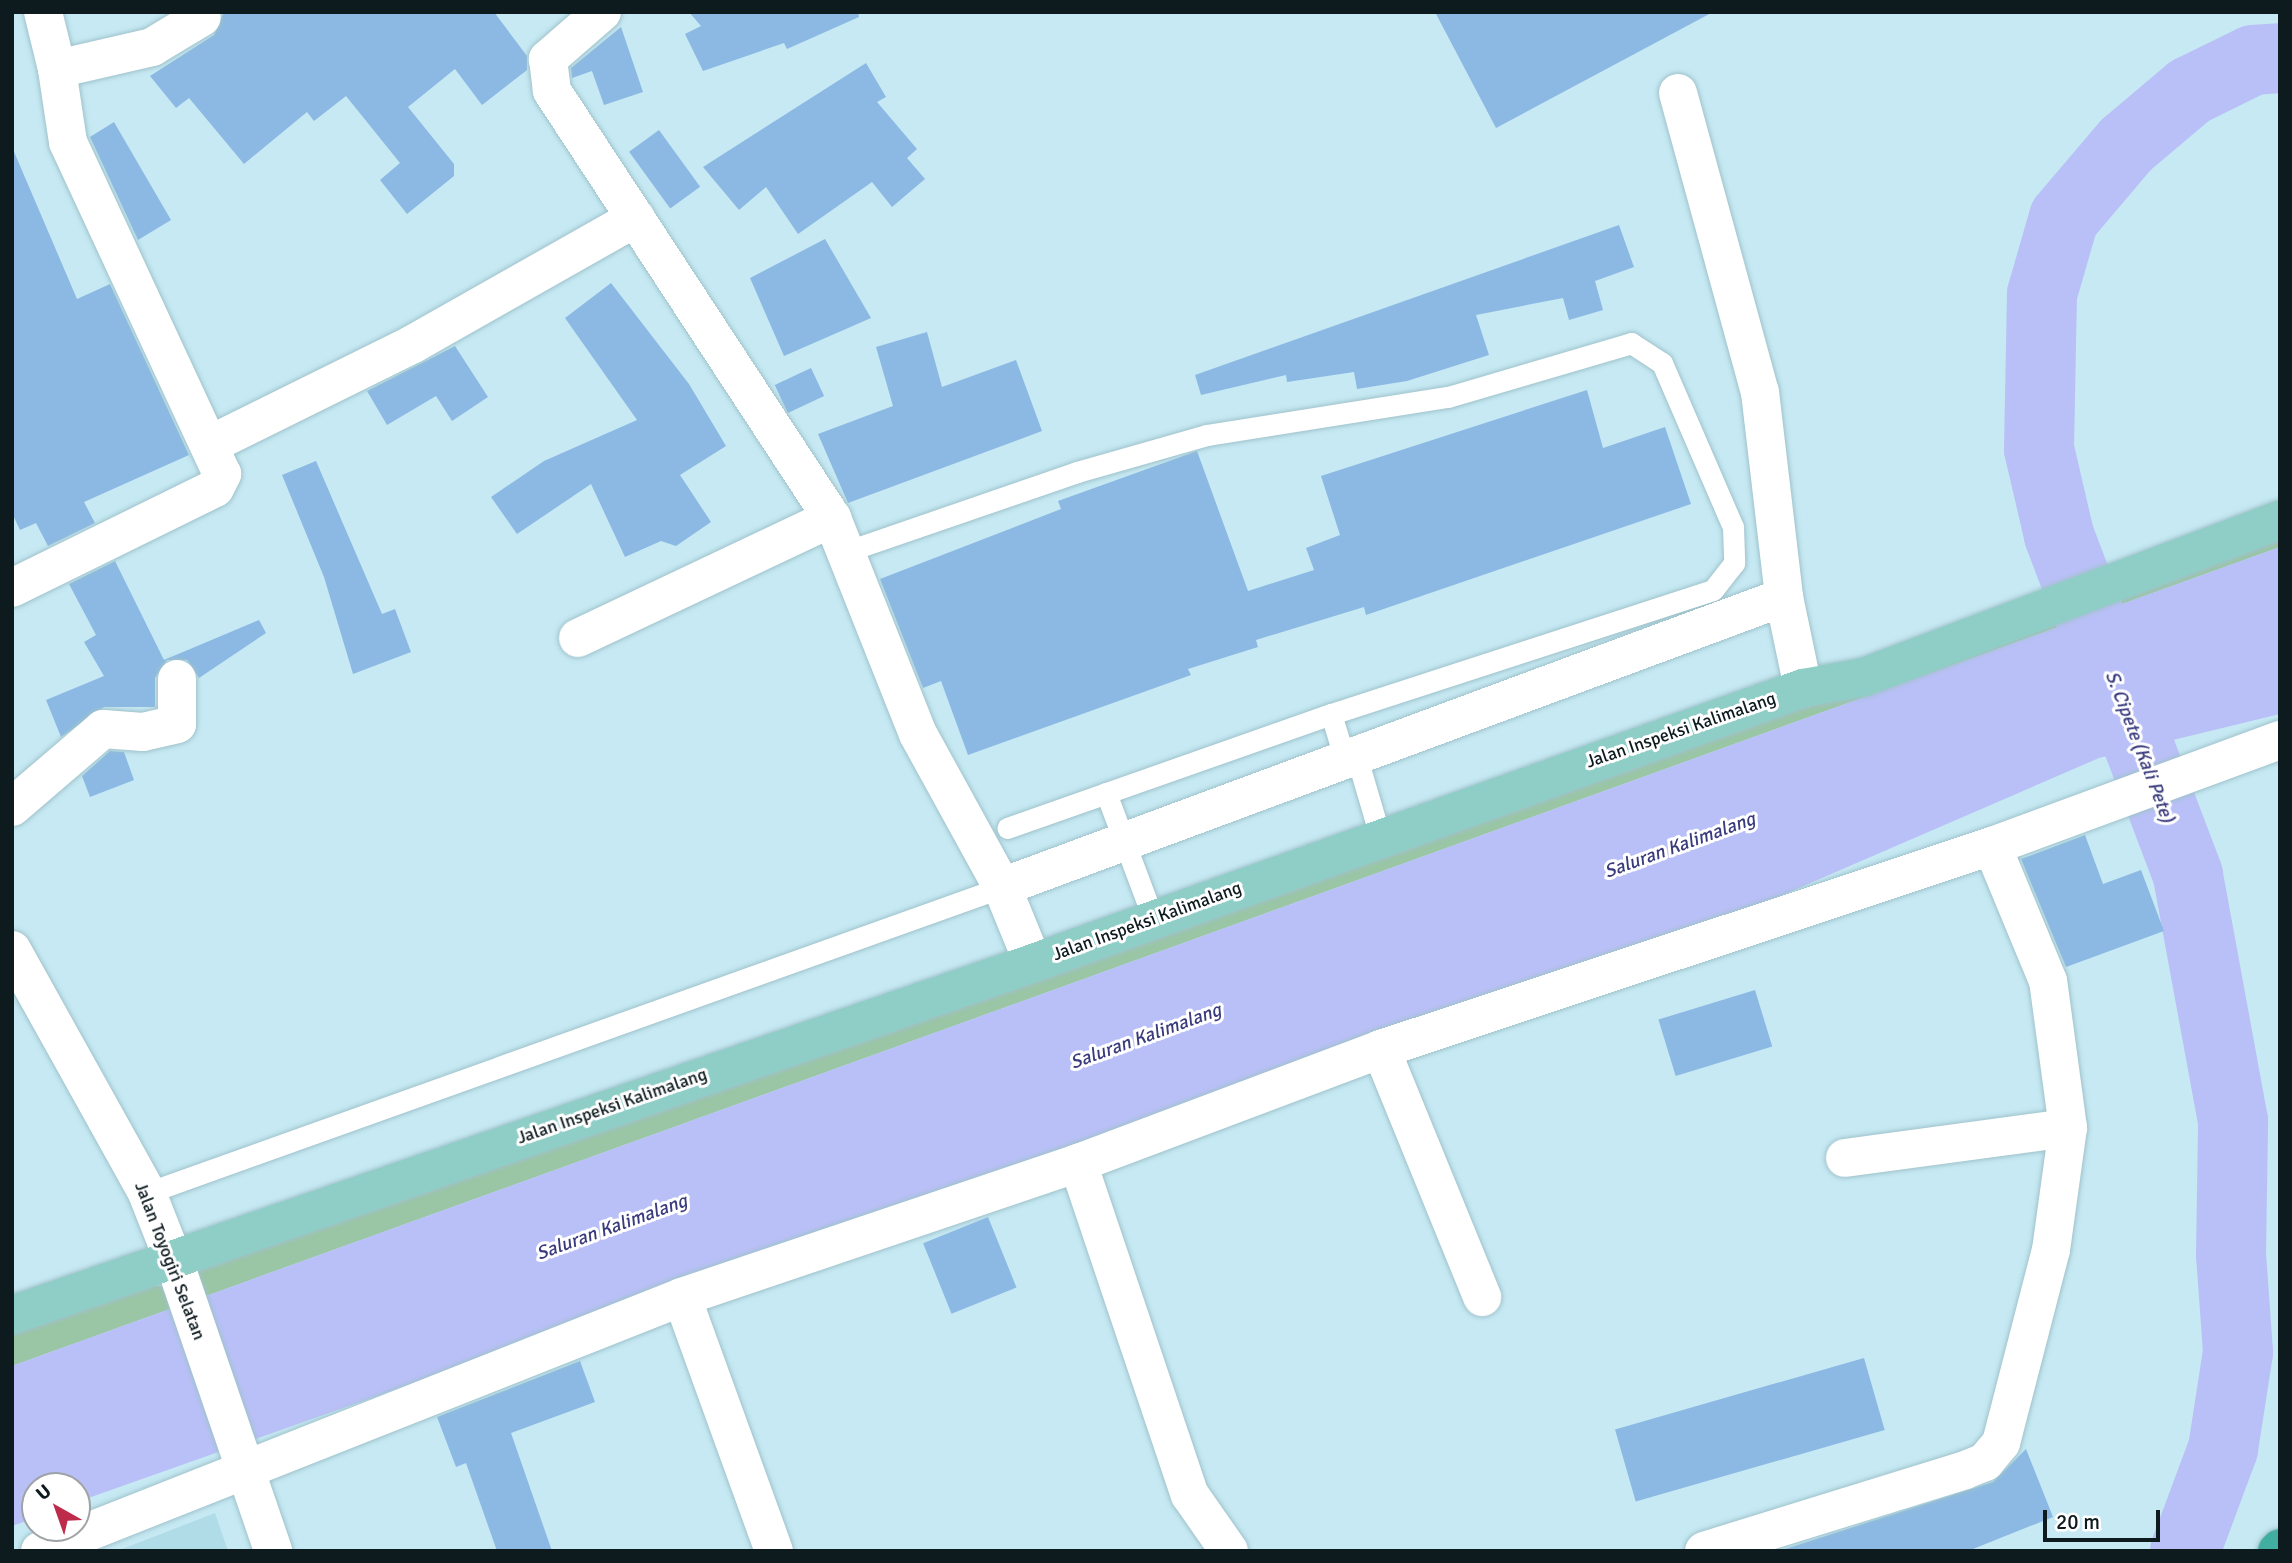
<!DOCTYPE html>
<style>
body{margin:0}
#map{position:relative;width:2292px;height:1563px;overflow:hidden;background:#c6e9f3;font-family:Signika,sans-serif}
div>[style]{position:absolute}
.built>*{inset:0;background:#b0dce8}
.green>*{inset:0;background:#9ac6a5}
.water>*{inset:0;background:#b9c0f7}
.river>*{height:70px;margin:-35px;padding:0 35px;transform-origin:35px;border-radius:35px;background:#b9c0f7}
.building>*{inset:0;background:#8cb9e3;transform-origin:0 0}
.roads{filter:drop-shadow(0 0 2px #9fc2cb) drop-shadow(0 0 2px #9fc2cb)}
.service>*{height:21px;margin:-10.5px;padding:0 10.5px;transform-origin:10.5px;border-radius:10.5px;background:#fff}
.minor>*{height:38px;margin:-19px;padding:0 19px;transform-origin:19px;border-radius:19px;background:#fff}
.tertiary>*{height:38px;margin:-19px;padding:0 19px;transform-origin:19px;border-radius:19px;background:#fff}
.primary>*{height:38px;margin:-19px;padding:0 19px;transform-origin:19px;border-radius:19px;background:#8ecec7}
.motorway>*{height:38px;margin:-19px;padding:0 19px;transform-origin:19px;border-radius:19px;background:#42aea1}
span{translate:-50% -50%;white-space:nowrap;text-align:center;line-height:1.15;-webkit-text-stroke:6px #fff;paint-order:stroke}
.street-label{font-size:18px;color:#0d1a1e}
.water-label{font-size:19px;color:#393b7c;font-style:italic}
.frame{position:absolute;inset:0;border:14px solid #0d1a1e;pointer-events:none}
.north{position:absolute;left:21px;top:1472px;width:70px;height:70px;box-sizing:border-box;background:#fff;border:2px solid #9ea3a5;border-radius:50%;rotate:320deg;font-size:19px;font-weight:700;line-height:28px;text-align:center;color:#0d1a1e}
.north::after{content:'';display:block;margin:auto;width:24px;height:32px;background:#bd2d4b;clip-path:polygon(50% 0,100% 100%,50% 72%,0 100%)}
.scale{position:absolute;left:2043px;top:1510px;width:117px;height:32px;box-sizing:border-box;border:4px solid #0d1a1e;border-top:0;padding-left:9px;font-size:21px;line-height:24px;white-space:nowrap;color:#0d1a1e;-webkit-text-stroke:5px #fff;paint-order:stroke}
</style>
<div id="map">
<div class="built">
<i style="clip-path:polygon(215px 1513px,228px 1551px,117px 1551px)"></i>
</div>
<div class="green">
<i style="clip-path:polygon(2280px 520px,2280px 547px,12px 1366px,12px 1315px,122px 1280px,166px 1287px,193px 1277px,226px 1241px)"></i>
</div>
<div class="water">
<i style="clip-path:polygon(2280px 547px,2280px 714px,2099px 758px,1725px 920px,77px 1502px,77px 1486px,35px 1486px,35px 1518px,12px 1526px,12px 1366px)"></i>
</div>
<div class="river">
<i style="left:2185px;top:1551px;width:109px;rotate:-69.6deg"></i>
<i style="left:2223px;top:1449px;width:98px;rotate:-81.2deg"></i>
<i style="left:2238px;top:1352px;width:97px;rotate:-94.1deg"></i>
<i style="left:2231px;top:1255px;width:134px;rotate:-89.1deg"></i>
<i style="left:2233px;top:1121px;width:250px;rotate:-100.4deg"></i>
<i style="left:2188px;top:875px;width:364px;rotate:-110.8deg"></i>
<i style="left:2059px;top:535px;width:88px;rotate:-103.1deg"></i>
<i style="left:2039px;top:449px;width:155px;rotate:-88.9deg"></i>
<i style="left:2042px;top:294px;width:79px;rotate:-73.9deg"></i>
<i style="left:2064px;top:218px;width:96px;rotate:-49.7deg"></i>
<i style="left:2126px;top:145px;width:84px;rotate:-40.2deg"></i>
<i style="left:2190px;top:91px;width:70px;rotate:-26.2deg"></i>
<i style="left:2253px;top:60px;width:27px;rotate:-4deg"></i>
</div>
<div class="building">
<i style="clip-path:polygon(224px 12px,494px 12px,527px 56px,527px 70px,482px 105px,455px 69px,408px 107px,454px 164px,454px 176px,407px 214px,380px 180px,400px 163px,346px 96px,314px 121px,307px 112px,244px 164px,189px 98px,176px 108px,150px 76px,214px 35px)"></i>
<i style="clip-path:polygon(689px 12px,858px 12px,859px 17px,787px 49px,784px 43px,703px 71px,685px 34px,701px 26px)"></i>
<i style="clip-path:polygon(1435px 12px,1713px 12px,1496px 128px)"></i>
<i style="clip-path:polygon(621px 27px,643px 92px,604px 105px,592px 71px,572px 78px,571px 68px)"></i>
<i style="clip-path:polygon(866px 63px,886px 97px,877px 102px,917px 149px,907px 158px,925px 179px,892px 207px,872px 182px,798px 234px,766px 187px,739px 210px,703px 167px)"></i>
<i style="clip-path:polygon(114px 122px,171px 220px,138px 240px,90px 137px)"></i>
<i style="left:659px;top:130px;width:70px;height:37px;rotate:54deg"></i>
<i style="clip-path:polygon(12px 147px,77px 299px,110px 284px,189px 455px,84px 502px,95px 523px,48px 546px,36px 523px,20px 530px,12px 513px)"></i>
<i style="clip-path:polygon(1619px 225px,1634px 267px,1595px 281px,1603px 310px,1569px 320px,1563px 298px,1476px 315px,1489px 355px,1407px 381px,1357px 389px,1354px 372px,1287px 382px,1286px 375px,1201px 395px,1195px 375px)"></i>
<i style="clip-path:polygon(825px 239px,871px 318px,784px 356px,750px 278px)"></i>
<i style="clip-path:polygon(611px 283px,689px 384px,726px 446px,680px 475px,711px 522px,676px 546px,661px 541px,625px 557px,591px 484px,517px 534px,491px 497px,544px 461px,637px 420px,565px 318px)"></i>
<i style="clip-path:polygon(927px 332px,942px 387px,1016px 360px,1042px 431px,848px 503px,818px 434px,893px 406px,876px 347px)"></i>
<i style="clip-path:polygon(455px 346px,488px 397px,452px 421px,436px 396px,387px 425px,367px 391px)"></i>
<i style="left:811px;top:368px;width:31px;height:40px;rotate:65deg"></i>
<i style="clip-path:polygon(1587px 390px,1603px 448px,1665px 427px,1691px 504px,1366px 615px,1364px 607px,1256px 640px,1258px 647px,1188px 669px,1191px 675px,968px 755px,941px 681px,923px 688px,880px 579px,1061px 509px,1058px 501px,1197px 451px,1248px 591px,1314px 570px,1306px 548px,1340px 535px,1321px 476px)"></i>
<i style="clip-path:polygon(316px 461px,382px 614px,395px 609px,411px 652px,353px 674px,324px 577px,282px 475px)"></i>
<i style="clip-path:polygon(115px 561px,164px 660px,259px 620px,266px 633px,199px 678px,187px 660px,167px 660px,155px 678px,155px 707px,104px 707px,61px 737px,46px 700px,104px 676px,84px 642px,96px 635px,69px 584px)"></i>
<i style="clip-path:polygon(110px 751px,124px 752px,134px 780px,90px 797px,82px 776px)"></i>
<i style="clip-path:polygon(2085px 835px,2103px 884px,2141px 870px,2164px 931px,2066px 967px,2021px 859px)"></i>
<i style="left:1755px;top:990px;width:59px;height:101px;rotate:73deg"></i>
<i style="left:988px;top:1217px;width:76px;height:70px;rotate:68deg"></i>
<i style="left:1864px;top:1358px;width:75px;height:259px;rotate:74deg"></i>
<i style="clip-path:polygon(580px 1361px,595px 1402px,511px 1433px,552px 1551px,497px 1551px,466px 1463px,456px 1467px,437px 1417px)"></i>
<i style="clip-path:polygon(2026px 1449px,2053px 1517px,1968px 1551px,1779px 1551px,1993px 1482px)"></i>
</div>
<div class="roads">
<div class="service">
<i style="left:848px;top:551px;width:242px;rotate:-19deg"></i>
<i style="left:1077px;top:472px;width:135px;rotate:-15.9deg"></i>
<i style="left:1207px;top:435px;width:244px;rotate:-9deg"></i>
<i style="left:1448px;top:397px;width:191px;rotate:-16.4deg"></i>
<i style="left:1631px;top:343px;width:37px;rotate:33deg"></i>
<i style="left:1662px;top:363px;width:179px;rotate:66.6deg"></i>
<i style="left:1733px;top:527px;width:36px;rotate:88deg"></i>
<i style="left:1734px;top:563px;width:34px;rotate:128deg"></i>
<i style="left:1713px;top:590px;width:402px;rotate:162deg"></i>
<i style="left:1331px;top:714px;width:343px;rotate:160.6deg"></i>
<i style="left:1331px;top:714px;width:31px;rotate:73deg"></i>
<i style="left:1340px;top:744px;width:22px;rotate:39deg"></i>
<i style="left:1357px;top:758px;width:81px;rotate:73.6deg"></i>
<i style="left:1106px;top:793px;width:134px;rotate:69.4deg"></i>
<i style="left:147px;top:1193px;width:908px;rotate:-19.69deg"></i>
</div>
<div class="minor">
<i style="left:43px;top:12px;width:59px;rotate:76.2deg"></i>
<i style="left:57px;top:69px;width:98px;rotate:-13deg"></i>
<i style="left:152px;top:47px;width:58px;rotate:-31deg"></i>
<i style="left:602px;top:12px;width:72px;rotate:139deg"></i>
<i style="left:548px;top:59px;width:32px;rotate:83deg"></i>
<i style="left:552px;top:91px;width:511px;rotate:56.75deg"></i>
<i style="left:832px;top:518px;width:232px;rotate:68.3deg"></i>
<i style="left:918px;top:734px;width:175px;rotate:61.2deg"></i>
<i style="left:1002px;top:887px;width:82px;rotate:67.8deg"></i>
<i style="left:1678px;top:93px;width:310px;rotate:74.7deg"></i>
<i style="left:1760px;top:392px;width:206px;rotate:83.3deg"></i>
<i style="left:1784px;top:597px;width:93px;rotate:78.2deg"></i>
<i style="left:213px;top:443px;width:223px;rotate:-26.3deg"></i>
<i style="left:413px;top:344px;width:256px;rotate:-29.5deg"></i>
<i style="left:12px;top:588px;width:226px;rotate:-26.2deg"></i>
<i style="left:215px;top:488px;width:16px;rotate:-63deg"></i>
<i style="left:222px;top:474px;width:366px;rotate:-114.9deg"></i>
<i style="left:68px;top:142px;width:74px;rotate:-98.6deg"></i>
<i style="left:578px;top:638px;width:281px;rotate:-25.3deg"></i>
<i style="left:12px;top:807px;width:120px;rotate:-40.6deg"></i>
<i style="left:103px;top:729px;width:40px;rotate:4.3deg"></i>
<i style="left:143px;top:732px;width:35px;rotate:-13deg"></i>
<i style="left:177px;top:724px;width:45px;rotate:-90deg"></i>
<i style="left:1002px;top:887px;width:834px;rotate:-20.35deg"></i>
<i style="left:12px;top:950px;width:278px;rotate:60.9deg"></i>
<i style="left:147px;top:1193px;width:76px;rotate:68.5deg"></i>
<i style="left:1381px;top:1049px;width:268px;rotate:67.8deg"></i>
<i style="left:1845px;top:1158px;width:225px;rotate:-7.7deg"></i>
<i style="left:1078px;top:1163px;width:350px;rotate:71.4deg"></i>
<i style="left:1190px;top:1495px;width:68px;rotate:55.1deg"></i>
<i style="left:682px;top:1297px;width:270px;rotate:70.1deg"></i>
<i style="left:40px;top:1551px;width:690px;rotate:-21.59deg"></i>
<i style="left:682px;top:1297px;width:418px;rotate:-18.7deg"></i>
<i style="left:1078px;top:1163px;width:324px;rotate:-20.6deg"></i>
<i style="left:1381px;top:1049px;width:644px;rotate:-18.38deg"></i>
<i style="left:1992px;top:846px;width:307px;rotate:-20.2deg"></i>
<i style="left:1704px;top:1551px;width:273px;rotate:-17.2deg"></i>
<i style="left:1965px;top:1470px;width:22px;rotate:-22deg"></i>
<i style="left:1985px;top:1462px;width:25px;rotate:-50deg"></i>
<i style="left:2001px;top:1443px;width:199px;rotate:-75.5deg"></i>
<i style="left:2051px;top:1250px;width:123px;rotate:-82.1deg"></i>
<i style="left:2068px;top:1128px;width:148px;rotate:-97.7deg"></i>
<i style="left:2048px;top:981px;width:146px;rotate:-112.5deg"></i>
</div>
<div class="tertiary">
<i style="left:175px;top:1264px;width:303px;rotate:71.1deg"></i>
</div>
<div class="primary">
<i style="left:12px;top:1315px;width:1080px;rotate:-19.02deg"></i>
<i style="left:1033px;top:963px;width:818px;rotate:-19.65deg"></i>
<i style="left:1803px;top:688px;width:62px;rotate:-10.2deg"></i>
<i style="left:1864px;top:677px;width:445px;rotate:-20.7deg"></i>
</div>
<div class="motorway">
<i style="left:2277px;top:1551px;width:4px;rotate:-45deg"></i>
</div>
</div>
<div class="street-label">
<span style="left:1681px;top:730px;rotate:-19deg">Jalan Inspeksi Kalimalang</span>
<span style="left:1147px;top:921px;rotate:-20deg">Jalan Inspeksi Kalimalang</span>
<span style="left:612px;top:1106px;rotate:-19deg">Jalan Inspeksi Kalimalang</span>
<span style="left:170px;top:1261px;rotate:69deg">Jalan Toyogiri Selatan</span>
</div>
<div class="water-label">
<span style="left:2139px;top:747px;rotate:69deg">S. Cipete (Kali Pete)</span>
<span style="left:1680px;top:846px;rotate:-20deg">Saluran Kalimalang</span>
<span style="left:1146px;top:1037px;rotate:-20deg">Saluran Kalimalang</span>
<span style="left:612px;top:1228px;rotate:-20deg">Saluran Kalimalang</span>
</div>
<div class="frame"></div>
<div class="north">U</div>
<div class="scale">20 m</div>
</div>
